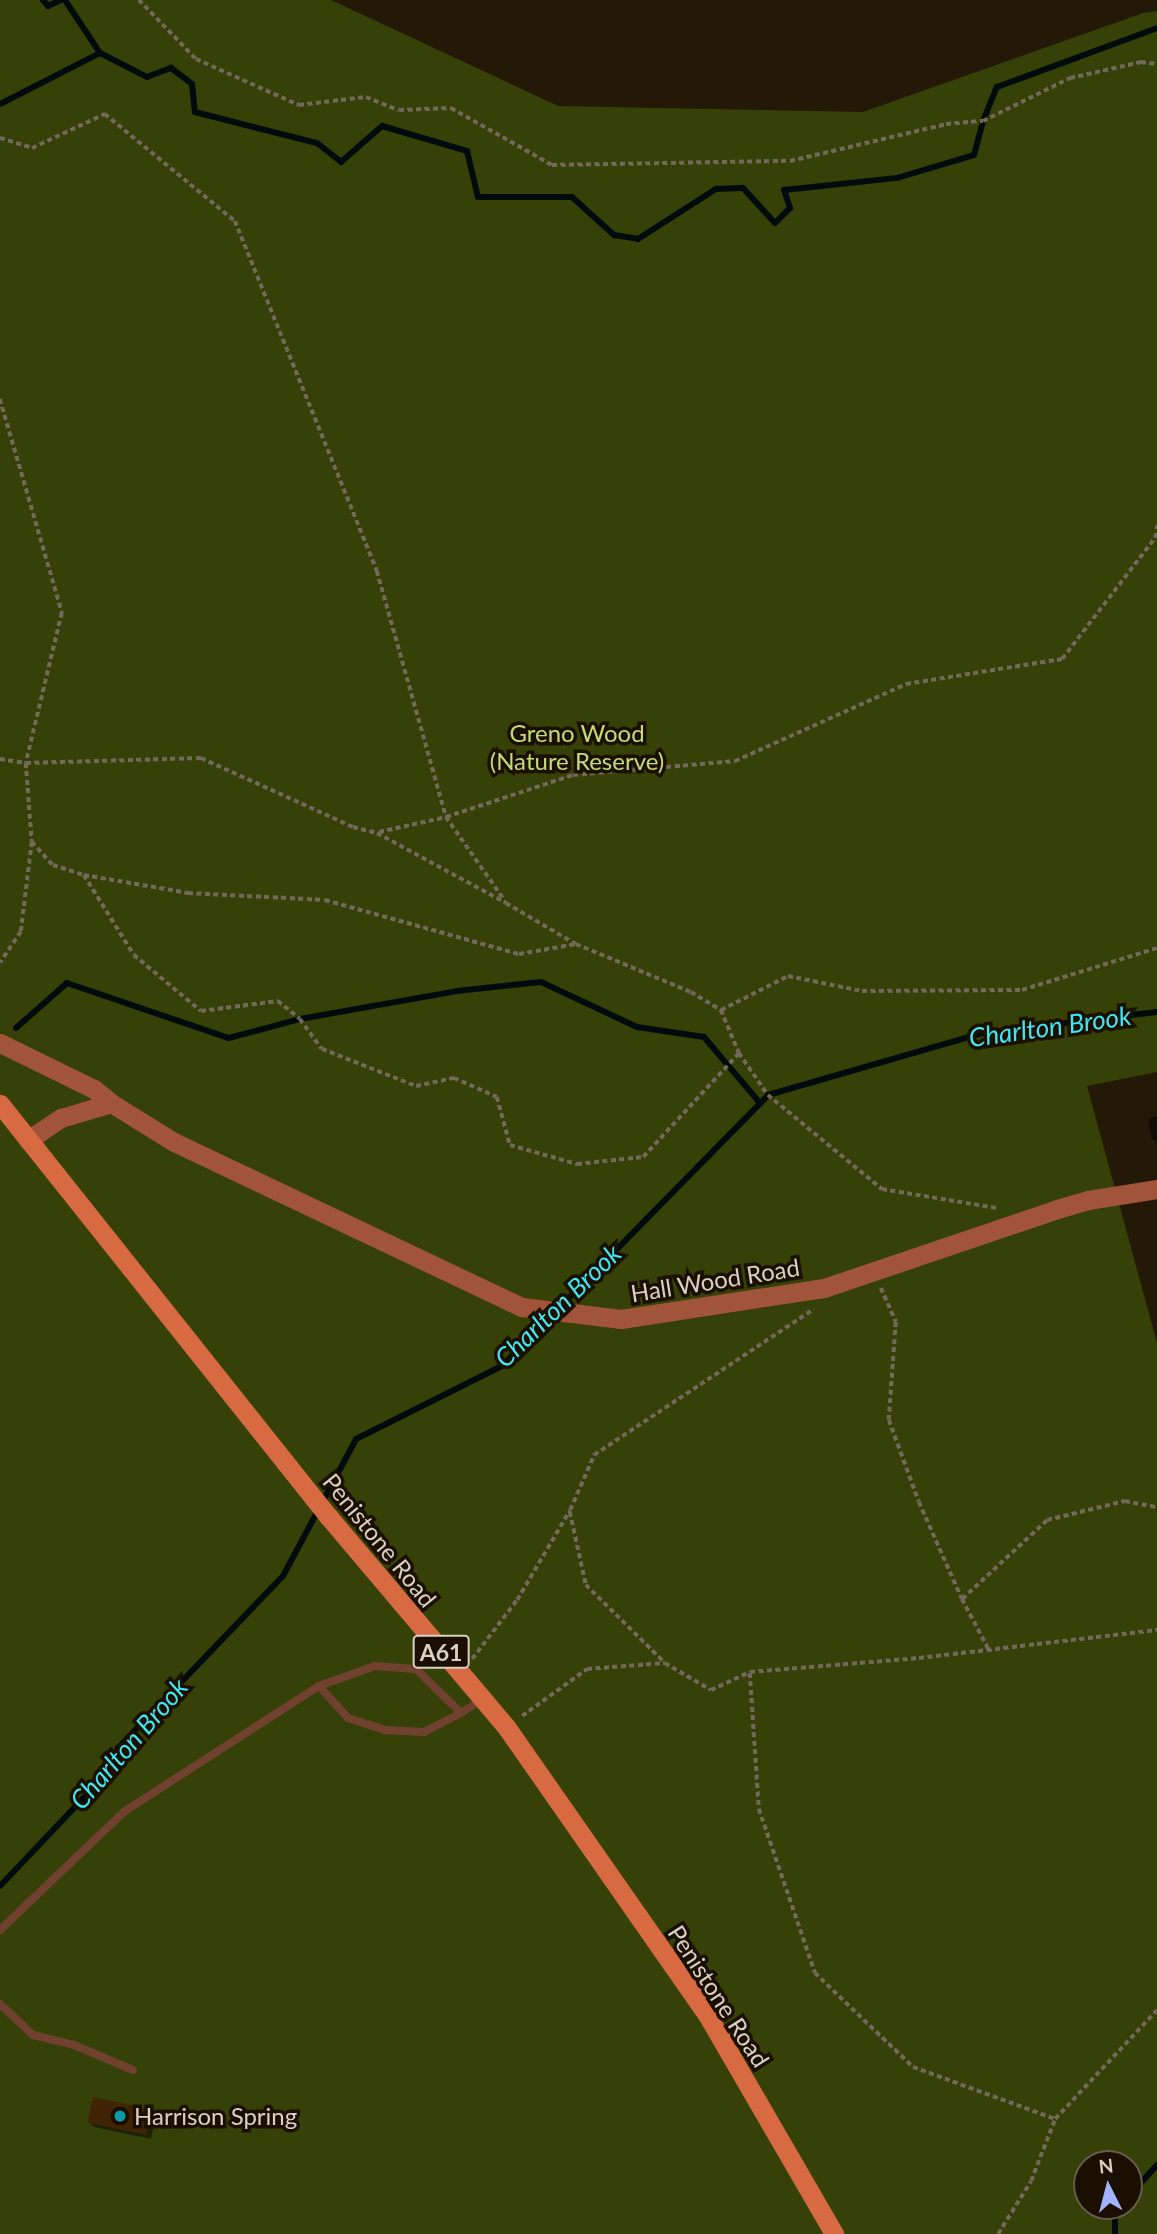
<!DOCTYPE html>
<style>
body{margin:0}
#map{position:relative;width:1157px;height:2234px;overflow:hidden;background:#241807;font-family:Lato,sans-serif}
div>[style]{position:absolute}
.green>*{inset:0;background:#354106}
.shadow>*{inset:0;background:#0007}
.stream>*{height:6px;margin:-3px;padding:0 3px;transform-origin:3px;border-radius:3px;background:#010b0d}
.building>*{inset:0;background:#402405;transform-origin:0 0}
.path>*{height:3.5px;margin-top:-1.75px;transform-origin:0;background:repeating-linear-gradient(90deg,#73685a 0 5px,transparent 0 8.5px)}
.service>*{height:8px;margin:-4px;padding:0 4px;transform-origin:4px;border-radius:4px;background:#714130}
.secondary>*{height:19px;margin:-9.5px;padding:0 9.5px;transform-origin:9.5px;border-radius:9.5px;background:#a15439}
.trunk>*{height:19px;margin:-9.5px;padding:0 9.5px;transform-origin:9.5px;border-radius:9.5px;background:#d86a42}
.dots>*{width:19px;height:19px;translate:-50% -50%;box-sizing:border-box;border:4px solid #1b0f01;border-radius:50%}
span{translate:-50% -50%;white-space:nowrap;text-align:center;line-height:1.15;-webkit-text-stroke:7px #1b0f01;paint-order:stroke}
.shield-label span{padding:2px 5px;background:#1b0f01;border:2px solid;border-radius:5px;-webkit-text-stroke-width:0}
.shield-label{font-size:23px;color:#d9d0c6;font-weight:700}
.park-label{font-size:24px;color:#c1dc77}
.street-label{font-size:24px;color:#d9d0c6}
.poi-label{font-size:24px;color:#d9d0c6}
.left{translate:0 -50%;text-align:left}
.water-label{font-size:26px;color:#41e5f3;font-style:italic}
.north{position:absolute;left:1073px;top:2150px;width:70px;height:70px;box-sizing:border-box;background:#1b0f01;border:2px solid #675c50;border-radius:50%;rotate:354deg;font-size:19px;font-weight:700;line-height:28px;text-align:center;color:#d9d0c6}
.north::after{content:'';display:block;margin:auto;width:24px;height:32px;background:#a2b2fd;clip-path:polygon(50% 0,100% 100%,50% 72%,0 100%)}
</style>
<div id="map">
<div class="green">
<i style="clip-path:polygon(evenodd,0 0,331px 0,558px 106px,863px 112px,1143px 13px,1157px 11px,1157px 1072px,1087px 1086px,1157px 1343px,1157px 2234px,0 2234px,0 0,1087px 2164px,1129px 2164px,1129px 2206px,1087px 2206px,1087px 2164px)"></i>
</div>
<div class="shadow">
<i style="clip-path:polygon(1157px 1116px,1157px 1143px,1152px 1139px,1148px 1119px)"></i>
<i style="clip-path:polygon(151px 2112px,156px 2116px,151px 2139px,94px 2127px,89px 2122px)"></i>
</div>
<div class="stream">
<i style="left:43px;top:0;width:8px;rotate:50deg"></i>
<i style="left:48px;top:6px;width:14px;rotate:-25deg"></i>
<i style="left:65px;top:0;width:64px;rotate:56.6deg"></i>
<i style="left:100px;top:53px;width:53px;rotate:27.1deg"></i>
<i style="left:147px;top:77px;width:26px;rotate:-21deg"></i>
<i style="left:171px;top:68px;width:26px;rotate:37deg"></i>
<i style="left:192px;top:84px;width:28px;rotate:84deg"></i>
<i style="left:195px;top:112px;width:126px;rotate:14.3deg"></i>
<i style="left:317px;top:143px;width:31px;rotate:38deg"></i>
<i style="left:341px;top:162px;width:55px;rotate:-41.3deg"></i>
<i style="left:382px;top:126px;width:89px;rotate:16.4deg"></i>
<i style="left:467px;top:151px;width:47px;rotate:76.6deg"></i>
<i style="left:478px;top:197px;width:94px"></i>
<i style="left:572px;top:197px;width:57px;rotate:42.1deg"></i>
<i style="left:614px;top:235px;width:24px;rotate:9deg"></i>
<i style="left:638px;top:239px;width:93px;rotate:-32.7deg"></i>
<i style="left:716px;top:189px;width:27px;rotate:-2deg"></i>
<i style="left:743px;top:188px;width:47px;rotate:47.6deg"></i>
<i style="left:775px;top:223px;width:21px;rotate:-45deg"></i>
<i style="left:790px;top:208px;width:19px;rotate:-108deg"></i>
<i style="left:784px;top:190px;width:114px;rotate:-6.1deg"></i>
<i style="left:897px;top:178px;width:80px;rotate:-16.6deg"></i>
<i style="left:974px;top:155px;width:35px;rotate:-75deg"></i>
<i style="left:983px;top:121px;width:37px;rotate:-68deg"></i>
<i style="left:997px;top:87px;width:171px;rotate:-20.2deg"></i>
<i style="left:0;top:104px;width:112px;rotate:-27deg"></i>
<i style="left:16px;top:1028px;width:68px;rotate:-41.4deg"></i>
<i style="left:67px;top:983px;width:171px;rotate:18.8deg"></i>
<i style="left:229px;top:1038px;width:73px;rotate:-15deg"></i>
<i style="left:300px;top:1019px;width:159px;rotate:-10.1deg"></i>
<i style="left:457px;top:991px;width:84px;rotate:-6.1deg"></i>
<i style="left:541px;top:982px;width:106px;rotate:25.1deg"></i>
<i style="left:637px;top:1027px;width:68px;rotate:8.5deg"></i>
<i style="left:704px;top:1037px;width:87px;rotate:49.7deg"></i>
<i style="left:0;top:1886px;width:160px;rotate:-46.5deg"></i>
<i style="left:110px;top:1770px;width:23px;rotate:-70deg"></i>
<i style="left:118px;top:1748px;width:238px;rotate:-46.2deg"></i>
<i style="left:283px;top:1576px;width:155px;rotate:-61.9deg"></i>
<i style="left:356px;top:1439px;width:163px;rotate:-26.6deg"></i>
<i style="left:502px;top:1366px;width:380px;rotate:-45.5deg"></i>
<i style="left:768px;top:1095px;width:224px;rotate:-16.1deg"></i>
<i style="left:983px;top:1033px;width:175px;rotate:-6.9deg"></i>
<i style="left:1129px;top:2196px;width:42px;rotate:-47.9deg"></i>
<i style="left:1115px;top:2234px;width:22px;rotate:-90deg"></i>
<i style="left:1115px;top:2212px;width:8px;rotate:-50deg"></i>
</div>
<div class="building">
<i style="left:93px;top:2097px;width:60px;height:26px;rotate:12deg"></i>
</div>
<div class="path">
<i style="left:139px;top:0;width:82px;rotate:46deg"></i>
<i style="left:196px;top:59px;width:113px;rotate:24.1deg"></i>
<i style="left:299px;top:105px;width:67px;rotate:-6.8deg"></i>
<i style="left:366px;top:97px;width:35px;rotate:22deg"></i>
<i style="left:399px;top:110px;width:52px;rotate:-2.2deg"></i>
<i style="left:451px;top:108px;width:116px;rotate:29.4deg"></i>
<i style="left:552px;top:165px;width:238px;rotate:-1deg"></i>
<i style="left:790px;top:161px;width:160px;rotate:-13.3deg"></i>
<i style="left:946px;top:124px;width:37px;rotate:-5deg"></i>
<i style="left:983px;top:121px;width:97px;rotate:-26.3deg"></i>
<i style="left:1070px;top:78px;width:73px;rotate:-12.7deg"></i>
<i style="left:1141px;top:62px;width:16px;rotate:7deg"></i>
<i style="left:0;top:138px;width:34px;rotate:17deg"></i>
<i style="left:32px;top:148px;width:81px;rotate:-25deg"></i>
<i style="left:105px;top:114px;width:168px;rotate:39.5deg"></i>
<i style="left:235px;top:221px;width:378px;rotate:67.9deg"></i>
<i style="left:377px;top:571px;width:255px;rotate:74.3deg"></i>
<i style="left:446px;top:817px;width:103px;rotate:54.9deg"></i>
<i style="left:0;top:399px;width:223px;rotate:73.8deg"></i>
<i style="left:62px;top:613px;width:154px;rotate:103.5deg"></i>
<i style="left:26px;top:763px;width:79px;rotate:85.7deg"></i>
<i style="left:32px;top:842px;width:91px;rotate:97deg"></i>
<i style="left:21px;top:932px;width:37px;rotate:124deg"></i>
<i style="left:0;top:759px;width:26px;rotate:9deg"></i>
<i style="left:26px;top:763px;width:175px;rotate:-1.6deg"></i>
<i style="left:201px;top:758px;width:167px;rotate:24.4deg"></i>
<i style="left:353px;top:827px;width:25px;rotate:14deg"></i>
<i style="left:377px;top:833px;width:147px;rotate:28.5deg"></i>
<i style="left:506px;top:903px;width:81px;rotate:30.4deg"></i>
<i style="left:576px;top:944px;width:125px;rotate:22.7deg"></i>
<i style="left:691px;top:992px;width:35px;rotate:31deg"></i>
<i style="left:721px;top:1010px;width:47px;rotate:67.3deg"></i>
<i style="left:739px;top:1053px;width:51px;rotate:55.4deg"></i>
<i style="left:768px;top:1095px;width:148px;rotate:39.5deg"></i>
<i style="left:882px;top:1189px;width:117px;rotate:9.4deg"></i>
<i style="left:379px;top:832px;width:69px;rotate:-12.6deg"></i>
<i style="left:446px;top:817px;width:134px;rotate:-18.3deg"></i>
<i style="left:573px;top:775px;width:163px;rotate:-4.9deg"></i>
<i style="left:735px;top:761px;width:188px;rotate:-24.2deg"></i>
<i style="left:906px;top:684px;width:158px;rotate:-9.1deg"></i>
<i style="left:1062px;top:659px;width:153px;rotate:-52.5deg"></i>
<i style="left:1155px;top:538px;width:13px;rotate:-81deg"></i>
<i style="left:32px;top:842px;width:31px;rotate:48deg"></i>
<i style="left:53px;top:865px;width:33px;rotate:18deg"></i>
<i style="left:84px;top:875px;width:94px;rotate:58deg"></i>
<i style="left:134px;top:955px;width:87px;rotate:39.9deg"></i>
<i style="left:201px;top:1011px;width:78px;rotate:-7.4deg"></i>
<i style="left:278px;top:1001px;width:28px;rotate:39deg"></i>
<i style="left:300px;top:1019px;width:37px;rotate:54deg"></i>
<i style="left:322px;top:1049px;width:101px;rotate:21.5deg"></i>
<i style="left:416px;top:1086px;width:39px;rotate:-12deg"></i>
<i style="left:454px;top:1078px;width:47px;rotate:23.8deg"></i>
<i style="left:497px;top:1097px;width:50px;rotate:74.8deg"></i>
<i style="left:510px;top:1145px;width:70px;rotate:15.8deg"></i>
<i style="left:577px;top:1164px;width:66px;rotate:-6.1deg"></i>
<i style="left:643px;top:1157px;width:142px;rotate:-47.3deg"></i>
<i style="left:84px;top:875px;width:106px;rotate:9.8deg"></i>
<i style="left:188px;top:893px;width:137px;rotate:2.9deg"></i>
<i style="left:325px;top:900px;width:201px;rotate:15.6deg"></i>
<i style="left:519px;top:954px;width:58px;rotate:-10deg"></i>
<i style="left:721px;top:1010px;width:75px;rotate:-26.9deg"></i>
<i style="left:788px;top:976px;width:76px;rotate:11.5deg"></i>
<i style="left:862px;top:991px;width:160px;rotate:-0.4deg"></i>
<i style="left:1022px;top:990px;width:141px;rotate:-17.3deg"></i>
<i style="left:881px;top:1288px;width:37px;rotate:66deg"></i>
<i style="left:896px;top:1322px;width:98px;rotate:94.1deg"></i>
<i style="left:889px;top:1420px;width:87px;rotate:69.9deg"></i>
<i style="left:919px;top:1502px;width:106px;rotate:66.1deg"></i>
<i style="left:962px;top:1599px;width:58px;rotate:62.1deg"></i>
<i style="left:570px;top:1512px;width:75px;rotate:77.6deg"></i>
<i style="left:586px;top:1585px;width:110px;rotate:44.6deg"></i>
<i style="left:962px;top:1599px;width:116px;rotate:-42.9deg"></i>
<i style="left:1047px;top:1520px;width:80px;rotate:-13.7deg"></i>
<i style="left:1125px;top:1501px;width:33px;rotate:11deg"></i>
<i style="left:472px;top:1659px;width:74px;rotate:-52.7deg"></i>
<i style="left:517px;top:1600px;width:104px;rotate:-59.5deg"></i>
<i style="left:570px;top:1510px;width:60px;rotate:-66.4deg"></i>
<i style="left:594px;top:1455px;width:264px;rotate:-33.6deg"></i>
<i style="left:750px;top:1673px;width:136px;rotate:86.2deg"></i>
<i style="left:759px;top:1809px;width:173px;rotate:71.1deg"></i>
<i style="left:815px;top:1973px;width:136px;rotate:43.8deg"></i>
<i style="left:913px;top:2067px;width:151px;rotate:20.1deg"></i>
<i style="left:522px;top:1716px;width:80px;rotate:-35.9deg"></i>
<i style="left:587px;top:1669px;width:78px;rotate:-4.4deg"></i>
<i style="left:665px;top:1663px;width:53px;rotate:30.4deg"></i>
<i style="left:711px;top:1690px;width:43px;rotate:-24.8deg"></i>
<i style="left:750px;top:1672px;width:170px;rotate:-4.7deg"></i>
<i style="left:919px;top:1658px;width:240px;rotate:-6.7deg"></i>
<i style="left:998px;top:2234px;width:62px;rotate:-58.1deg"></i>
<i style="left:1031px;top:2181px;width:66px;rotate:-68.8deg"></i>
<i style="left:1055px;top:2119px;width:149px;rotate:-46.9deg"></i>
</div>
<div class="service">
<i style="left:319px;top:1686px;width:43px;rotate:47.8deg"></i>
<i style="left:348px;top:1718px;width:40px;rotate:18deg"></i>
<i style="left:386px;top:1730px;width:38px;rotate:3deg"></i>
<i style="left:424px;top:1732px;width:42px;rotate:-27.2deg"></i>
<i style="left:0;top:1930px;width:173px;rotate:-43.6deg"></i>
<i style="left:125px;top:1811px;width:231px;rotate:-32.8deg"></i>
<i style="left:319px;top:1686px;width:59px;rotate:-19.7deg"></i>
<i style="left:375px;top:1666px;width:41px;rotate:4.2deg"></i>
<i style="left:416px;top:1669px;width:63px;rotate:44.4deg"></i>
<i style="left:461px;top:1713px;width:24px;rotate:-33deg"></i>
<i style="left:0;top:2004px;width:45px;rotate:43.2deg"></i>
<i style="left:33px;top:2035px;width:42px;rotate:13.7deg"></i>
<i style="left:74px;top:2045px;width:64px;rotate:23deg"></i>
</div>
<div class="secondary">
<i style="left:0;top:1043px;width:105px;rotate:26.1deg"></i>
<i style="left:94px;top:1089px;width:22px;rotate:39deg"></i>
<i style="left:28px;top:1140px;width:40px;rotate:-34deg"></i>
<i style="left:61px;top:1118px;width:52px;rotate:-16.7deg"></i>
<i style="left:111px;top:1103px;width:74px;rotate:31.8deg"></i>
<i style="left:174px;top:1142px;width:385px;rotate:25.4deg"></i>
<i style="left:522px;top:1307px;width:100px;rotate:6.9deg"></i>
<i style="left:621px;top:1319px;width:205px;rotate:-8.7deg"></i>
<i style="left:824px;top:1288px;width:246px;rotate:-18.7deg"></i>
<i style="left:1057px;top:1209px;width:32px;rotate:-16deg"></i>
<i style="left:1088px;top:1200px;width:70px;rotate:-9.1deg"></i>
</div>
<div class="trunk">
<i style="left:0;top:1104px;width:527px;rotate:51.48deg"></i>
<i style="left:328px;top:1516px;width:277px;rotate:49.8deg"></i>
<i style="left:507px;top:1728px;width:353px;rotate:55.1deg"></i>
<i style="left:709px;top:2018px;width:250px;rotate:59.9deg"></i>
</div>
<div class="dots">
<i style="left:120px;top:2116px;background:#0f9aa8"></i>
</div>
<div class="shield-label">
<span style="left:441px;top:1652px">A61</span>
</div>
<div class="park-label">
<span style="left:577px;top:747px">Greno Wood<br>(Nature Reserve)</span>
</div>
<div class="street-label">
<span style="left:715px;top:1280px;rotate:-9deg">Hall Wood Road</span>
<span style="left:380px;top:1540px;rotate:51deg">Penistone Road</span>
<span style="left:719px;top:1996px;rotate:57deg">Penistone Road</span>
</div>
<div class="poi-label">
<span class="left" style="left:134px;top:2116px">Harrison Spring</span>
</div>
<div class="water-label">
<span style="left:1050px;top:1027px;rotate:-8deg">Charlton Brook</span>
<span style="left:558px;top:1306px;rotate:-44deg">Charlton Brook</span>
<span style="left:129px;top:1744px;rotate:-49deg">Charlton Brook</span>
</div>
<div class="north">N</div>
</div>
